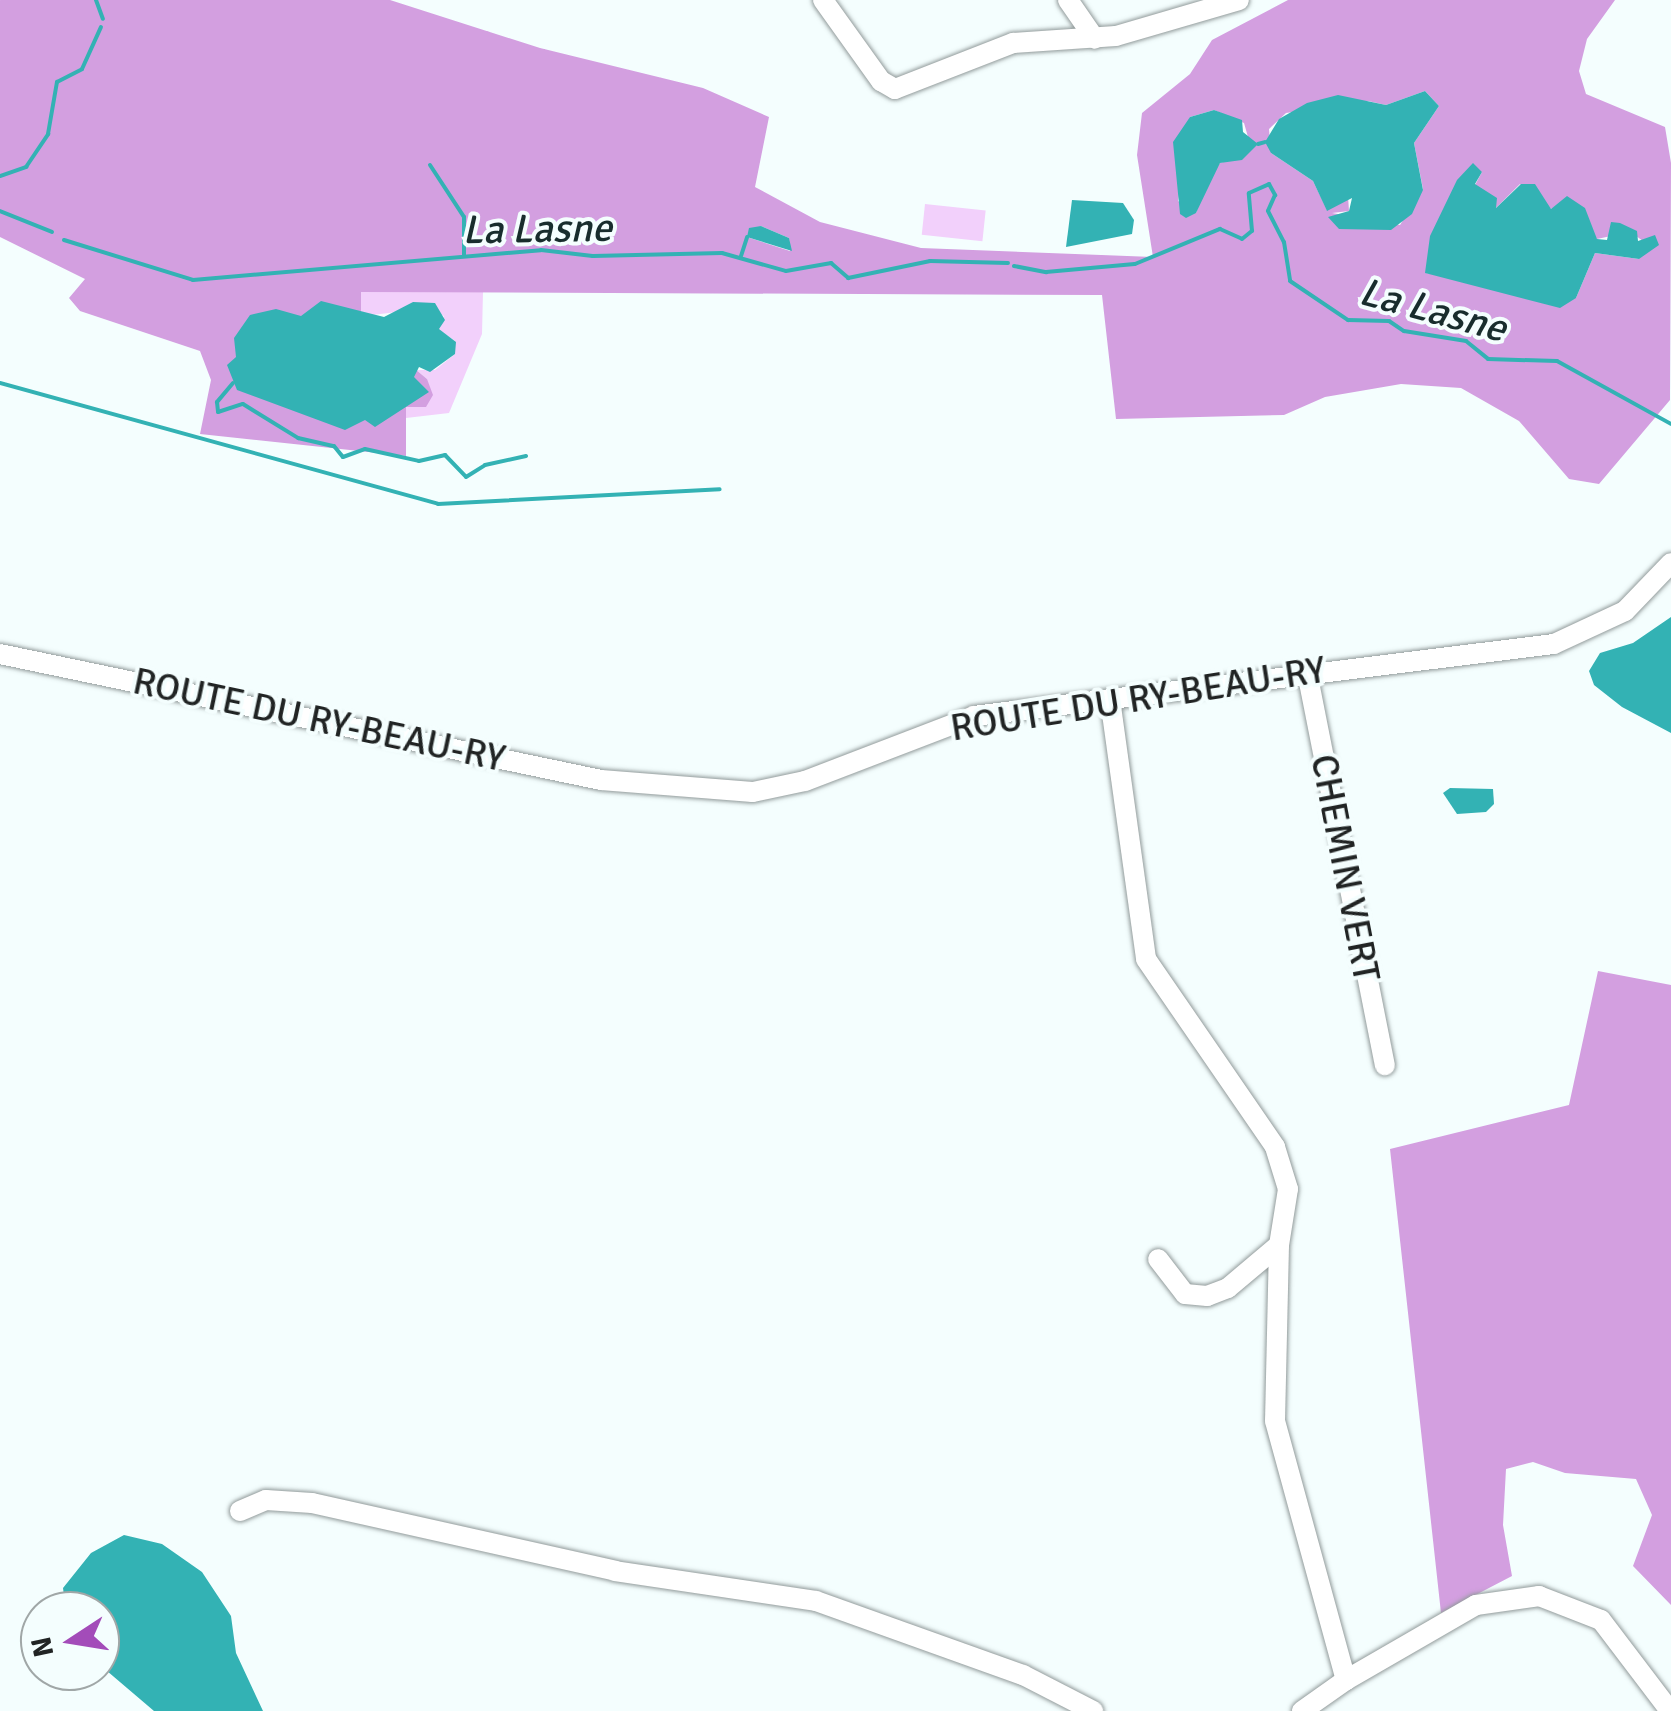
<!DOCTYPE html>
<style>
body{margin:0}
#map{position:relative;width:1671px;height:1711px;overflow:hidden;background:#f4fefe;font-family:Signika,sans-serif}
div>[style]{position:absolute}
.green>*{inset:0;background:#f2d0fb;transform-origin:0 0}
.forest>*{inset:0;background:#d39fe0}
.water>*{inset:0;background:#33b2b4}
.stream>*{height:4px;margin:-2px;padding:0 2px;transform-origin:2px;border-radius:2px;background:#33b2b4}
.roads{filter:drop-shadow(0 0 2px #929b9b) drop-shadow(0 0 2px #929b9b)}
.minor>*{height:20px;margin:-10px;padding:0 10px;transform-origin:10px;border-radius:10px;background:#fff}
span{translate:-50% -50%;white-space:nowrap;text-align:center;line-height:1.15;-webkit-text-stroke:8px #f4fefe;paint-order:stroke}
.street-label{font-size:38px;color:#212424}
.water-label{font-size:40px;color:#182d2d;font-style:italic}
.north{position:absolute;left:20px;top:1591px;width:100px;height:100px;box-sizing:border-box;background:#f4fefe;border:2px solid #a0a7a7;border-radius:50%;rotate:258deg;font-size:28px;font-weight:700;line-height:40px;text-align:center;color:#212424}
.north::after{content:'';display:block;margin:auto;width:35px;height:45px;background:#a34cb9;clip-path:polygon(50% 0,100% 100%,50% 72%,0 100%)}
</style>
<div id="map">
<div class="green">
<i style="left:925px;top:204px;width:61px;height:31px;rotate:6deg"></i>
<i style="clip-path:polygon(360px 292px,483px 292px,482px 334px,449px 413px,406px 418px,406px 407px,427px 379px,416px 370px,435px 370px,455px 354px,455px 341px,438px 329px,444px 316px,413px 302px,405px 311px,372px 315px,361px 312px)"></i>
</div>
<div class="forest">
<i style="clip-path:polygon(evenodd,0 0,390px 0,540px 48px,703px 88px,769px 117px,755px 187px,820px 222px,921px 248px,1153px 257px,1137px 155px,1142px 113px,1190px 74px,1212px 40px,1288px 0,1615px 0,1587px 39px,1579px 71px,1586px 94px,1665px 127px,1671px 163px,1670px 400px,1599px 484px,1569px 479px,1519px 421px,1461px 388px,1401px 384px,1325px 397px,1284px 415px,1116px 419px,1102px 295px,361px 292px,361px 324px,427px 379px,433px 395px,426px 407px,406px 407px,406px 456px,200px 434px,211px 380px,200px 351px,80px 311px,69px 298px,85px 279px,0 237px,0 0,1425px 91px,1439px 106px,1414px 143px,1423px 189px,1400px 225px,1332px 213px,1349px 211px,1348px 196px,1327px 210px,1313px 181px,1271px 153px,1269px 129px,1286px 113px,1368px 101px,1386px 105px,1425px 91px,0 0,1214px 110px,1244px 123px,1248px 137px,1237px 158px,1220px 163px,1207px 179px,1196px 213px,1178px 201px,1190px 117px,1214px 110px,0 0,1465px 172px,1482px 172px,1475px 185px,1496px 200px,1496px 208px,1520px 184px,1551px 209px,1561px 204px,1597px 239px,1611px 236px,1611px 223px,1625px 228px,1643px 241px,1639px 259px,1595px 253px,1576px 298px,1426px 273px,1465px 172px,0 0,761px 226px,789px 238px,790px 251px,747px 237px,761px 226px)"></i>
<i style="clip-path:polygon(1598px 971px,1671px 985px,1671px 1605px,1633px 1566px,1652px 1515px,1636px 1479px,1565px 1473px,1533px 1462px,1506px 1469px,1503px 1525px,1512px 1576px,1441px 1613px,1390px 1149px,1569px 1105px)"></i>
</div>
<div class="water">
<i style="clip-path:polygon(1425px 91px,1439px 106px,1414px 143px,1423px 190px,1412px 214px,1391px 230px,1339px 229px,1328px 217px,1349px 211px,1352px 198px,1327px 211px,1313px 181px,1271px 153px,1265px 142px,1279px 119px,1307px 103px,1338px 95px,1386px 105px)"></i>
<i style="clip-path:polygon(1214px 110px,1242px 120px,1243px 132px,1258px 144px,1242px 160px,1220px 163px,1196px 213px,1186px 218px,1180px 214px,1173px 142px,1190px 117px)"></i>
<i style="clip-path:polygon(1473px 163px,1482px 172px,1475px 184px,1497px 198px,1496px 208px,1521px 184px,1535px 184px,1551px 209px,1567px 196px,1585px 208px,1597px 239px,1607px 240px,1611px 222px,1620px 223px,1637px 231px,1638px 241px,1655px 235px,1659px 245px,1639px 259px,1595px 253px,1576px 298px,1560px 308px,1425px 273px,1430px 236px,1457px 180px)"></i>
<i style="clip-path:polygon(1072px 200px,1123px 203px,1134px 220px,1132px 234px,1066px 247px)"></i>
<i style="clip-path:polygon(761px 226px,789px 238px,792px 251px,747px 237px,749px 228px)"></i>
<i style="clip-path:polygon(321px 301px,384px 317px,413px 302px,435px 303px,445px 320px,439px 329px,456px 342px,455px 354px,430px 372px,419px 367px,414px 377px,429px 392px,375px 427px,365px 420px,345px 430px,237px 390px,227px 365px,236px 357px,234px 338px,250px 315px,276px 309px,301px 316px)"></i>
<i style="clip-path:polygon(1671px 617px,1671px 733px,1622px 707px,1594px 685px,1589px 671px,1600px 653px,1633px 643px)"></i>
<i style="clip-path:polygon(1450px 788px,1493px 789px,1494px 804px,1486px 812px,1457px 814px,1443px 793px)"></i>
<i style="clip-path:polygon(124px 1535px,162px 1544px,202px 1572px,231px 1616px,236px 1653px,263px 1711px,154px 1711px,100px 1665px,100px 1611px,66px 1611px,63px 1588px,91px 1553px)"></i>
</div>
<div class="stream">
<i style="left:96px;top:0;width:20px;rotate:70deg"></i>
<i style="left:1258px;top:144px;width:7px;rotate:-16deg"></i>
<i style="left:430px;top:165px;width:62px;rotate:56.8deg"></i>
<i style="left:464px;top:217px;width:38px;rotate:90deg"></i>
<i style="left:0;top:176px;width:28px;rotate:-19deg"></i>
<i style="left:26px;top:167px;width:40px;rotate:-56deg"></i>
<i style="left:48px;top:134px;width:53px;rotate:-80.2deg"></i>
<i style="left:57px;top:82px;width:28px;rotate:-27deg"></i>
<i style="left:82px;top:69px;width:46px;rotate:-65.7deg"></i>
<i style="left:0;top:211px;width:56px;rotate:22deg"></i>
<i style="left:64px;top:240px;width:135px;rotate:17.2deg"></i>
<i style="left:193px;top:280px;width:349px;rotate:-4.9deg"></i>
<i style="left:541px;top:250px;width:52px;rotate:6.6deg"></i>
<i style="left:593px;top:256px;width:129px;rotate:-1.3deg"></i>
<i style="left:722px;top:253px;width:66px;rotate:15.7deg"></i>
<i style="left:786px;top:271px;width:46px;rotate:-10.1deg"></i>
<i style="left:831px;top:263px;width:23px;rotate:41deg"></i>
<i style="left:848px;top:278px;width:84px;rotate:-11.7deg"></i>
<i style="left:930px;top:261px;width:78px;rotate:1.5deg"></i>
<i style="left:741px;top:256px;width:20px;rotate:-72deg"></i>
<i style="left:1014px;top:266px;width:33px;rotate:11deg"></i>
<i style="left:1046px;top:272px;width:89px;rotate:-5.1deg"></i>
<i style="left:1135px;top:264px;width:92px;rotate:-22.4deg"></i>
<i style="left:1220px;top:229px;width:24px;rotate:24deg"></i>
<i style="left:1242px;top:239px;width:13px;rotate:-39deg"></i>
<i style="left:1252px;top:231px;width:38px;rotate:-95deg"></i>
<i style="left:1249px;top:193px;width:22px;rotate:-24deg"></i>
<i style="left:1269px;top:184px;width:13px;rotate:61deg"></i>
<i style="left:1275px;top:195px;width:17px;rotate:114deg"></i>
<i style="left:1268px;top:211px;width:35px;rotate:63deg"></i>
<i style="left:1284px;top:242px;width:39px;rotate:81deg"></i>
<i style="left:1290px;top:281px;width:70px;rotate:33.9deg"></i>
<i style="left:1348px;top:320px;width:41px;rotate:1.4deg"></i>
<i style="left:1389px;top:321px;width:18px;rotate:34deg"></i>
<i style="left:1404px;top:331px;width:63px;rotate:9.2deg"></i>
<i style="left:1466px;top:341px;width:28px;rotate:39deg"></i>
<i style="left:1488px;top:359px;width:69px;rotate:1.7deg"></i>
<i style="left:1557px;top:361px;width:130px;rotate:28.9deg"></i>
<i style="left:0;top:383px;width:454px;rotate:15.4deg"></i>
<i style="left:438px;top:504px;width:282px;rotate:-3deg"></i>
<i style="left:233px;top:383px;width:25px;rotate:130deg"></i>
<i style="left:217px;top:402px;width:10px;rotate:84deg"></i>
<i style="left:218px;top:412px;width:26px;rotate:-18deg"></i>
<i style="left:243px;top:404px;width:65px;rotate:31.7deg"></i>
<i style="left:298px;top:438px;width:37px;rotate:13deg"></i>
<i style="left:334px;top:446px;width:14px;rotate:51deg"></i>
<i style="left:343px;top:457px;width:23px;rotate:-20deg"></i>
<i style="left:365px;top:449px;width:55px;rotate:12.5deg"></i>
<i style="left:419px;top:461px;width:27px;rotate:-13deg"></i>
<i style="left:445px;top:455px;width:30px;rotate:46deg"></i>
<i style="left:466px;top:477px;width:22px;rotate:-32deg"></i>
<i style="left:485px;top:465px;width:42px;rotate:-12.4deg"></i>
</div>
<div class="roads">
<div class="minor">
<i style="left:823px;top:0;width:100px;rotate:54.4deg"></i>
<i style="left:881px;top:81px;width:16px;rotate:30deg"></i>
<i style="left:895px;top:89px;width:127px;rotate:-21.3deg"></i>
<i style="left:1013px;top:43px;width:103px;rotate:-3.9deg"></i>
<i style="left:1116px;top:36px;width:128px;rotate:-16.3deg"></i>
<i style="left:1068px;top:0;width:47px;rotate:55.3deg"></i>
<i style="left:0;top:654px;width:614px;rotate:11.84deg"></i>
<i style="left:601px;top:780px;width:152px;rotate:4.5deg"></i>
<i style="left:753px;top:792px;width:53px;rotate:-11.9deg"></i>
<i style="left:805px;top:781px;width:181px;rotate:-21deg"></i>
<i style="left:974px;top:716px;width:584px;rotate:-7.08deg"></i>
<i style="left:1554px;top:644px;width:78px;rotate:-24.9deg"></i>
<i style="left:1625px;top:611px;width:66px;rotate:-46.2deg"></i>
<i style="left:1307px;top:672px;width:401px;rotate:78.8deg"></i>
<i style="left:1110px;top:699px;width:262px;rotate:82.1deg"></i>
<i style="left:1146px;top:959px;width:228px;rotate:55.5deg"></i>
<i style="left:1275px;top:1147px;width:44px;rotate:72.8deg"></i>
<i style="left:1288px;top:1189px;width:57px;rotate:99.1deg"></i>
<i style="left:1279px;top:1245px;width:67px;rotate:139.9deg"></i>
<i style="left:1228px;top:1288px;width:22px;rotate:159deg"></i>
<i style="left:1207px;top:1296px;width:22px;rotate:-175deg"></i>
<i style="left:1185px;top:1294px;width:44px;rotate:-127.6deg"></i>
<i style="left:1279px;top:1245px;width:176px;rotate:91.3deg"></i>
<i style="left:1275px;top:1421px;width:269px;rotate:74.7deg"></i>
<i style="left:1346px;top:1680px;width:54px;rotate:144.8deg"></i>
<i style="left:240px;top:1511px;width:28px;rotate:-23deg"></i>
<i style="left:266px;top:1500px;width:46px;rotate:3.7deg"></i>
<i style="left:312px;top:1503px;width:311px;rotate:12.6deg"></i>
<i style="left:615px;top:1571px;width:203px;rotate:8.5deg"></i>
<i style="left:816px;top:1601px;width:220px;rotate:19.7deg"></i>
<i style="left:1023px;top:1675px;width:79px;rotate:27.2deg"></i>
<i style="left:1346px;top:1680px;width:150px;rotate:-30deg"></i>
<i style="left:1476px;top:1605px;width:64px;rotate:-8.1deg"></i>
<i style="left:1539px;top:1596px;width:66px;rotate:21.2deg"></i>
<i style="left:1601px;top:1620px;width:114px;rotate:52.8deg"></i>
</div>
</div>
<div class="street-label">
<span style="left:1138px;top:699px;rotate:-9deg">ROUTE DU RY-BEAU-RY</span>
<span style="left:319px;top:720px;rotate:12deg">ROUTE DU RY-BEAU-RY</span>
<span style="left:1345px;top:868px;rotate:79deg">CHEMIN VERT</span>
</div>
<div class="water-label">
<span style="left:537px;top:229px;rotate:-1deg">La Lasne</span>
<span style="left:1433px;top:310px;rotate:15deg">La Lasne</span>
</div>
<div class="north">N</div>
</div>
